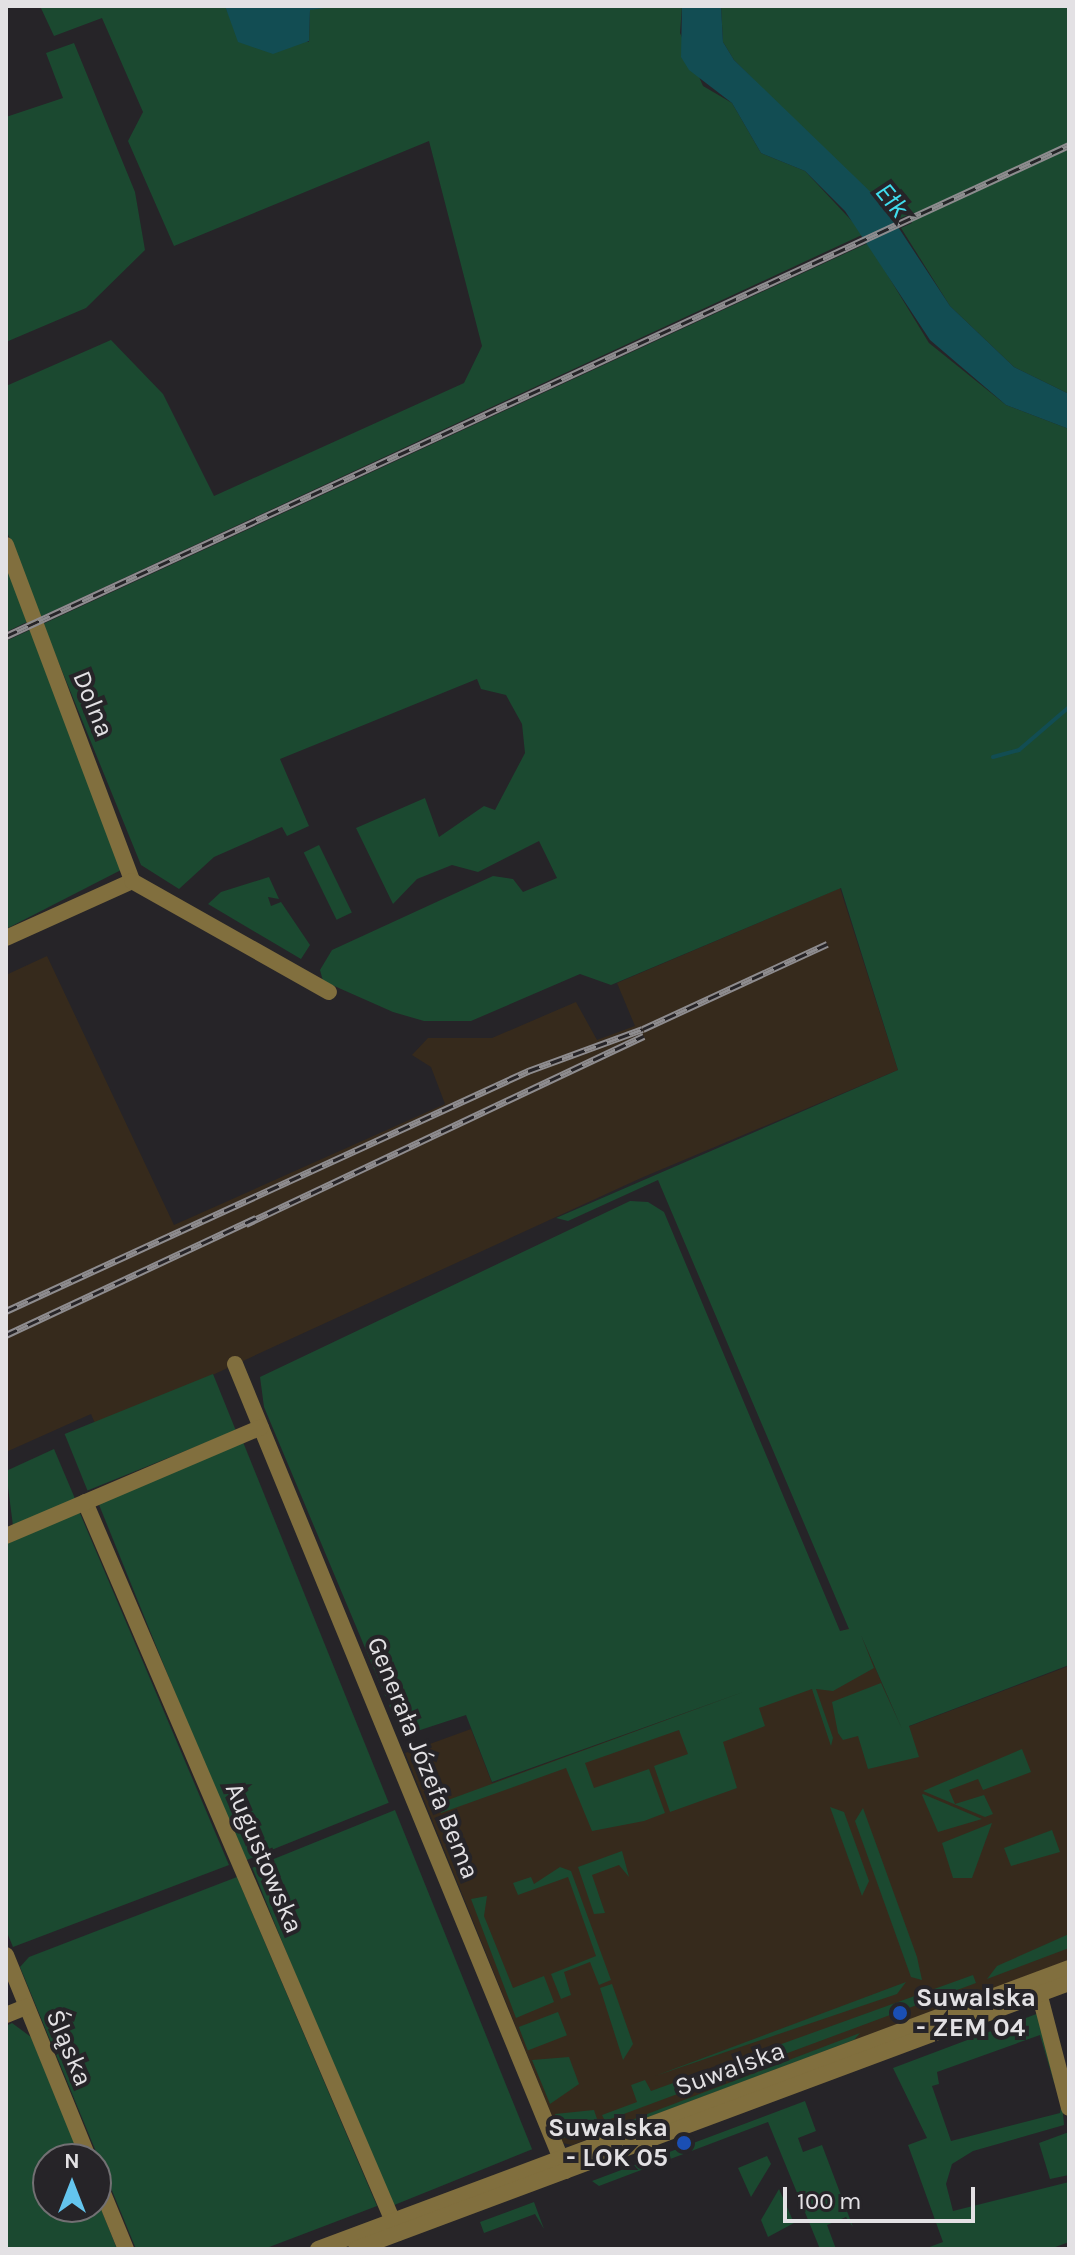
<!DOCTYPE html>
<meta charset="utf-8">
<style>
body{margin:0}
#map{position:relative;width:1075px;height:2255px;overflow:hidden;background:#262428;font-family:Karla,sans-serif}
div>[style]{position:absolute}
.industrial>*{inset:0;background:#362a1c}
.green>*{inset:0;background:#1b4930;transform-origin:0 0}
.water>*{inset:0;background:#124d53}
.stream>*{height:4px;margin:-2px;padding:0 2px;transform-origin:2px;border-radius:2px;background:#124d53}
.minor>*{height:16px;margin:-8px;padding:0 8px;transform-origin:8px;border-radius:8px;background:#816f3e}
.rail>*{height:7px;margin-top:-3.5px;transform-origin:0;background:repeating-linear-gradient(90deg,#262428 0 12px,#8e8c8f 0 24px);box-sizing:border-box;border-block:2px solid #8e8c8f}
.dots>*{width:22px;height:22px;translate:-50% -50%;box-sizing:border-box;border:4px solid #262428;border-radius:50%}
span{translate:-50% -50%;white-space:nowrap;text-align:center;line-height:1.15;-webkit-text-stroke:8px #262428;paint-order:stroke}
.street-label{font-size:26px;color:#e3e1e4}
.poi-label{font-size:26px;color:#e3e1e4;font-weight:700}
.left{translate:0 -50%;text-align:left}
.right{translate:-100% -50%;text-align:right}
.water-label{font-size:28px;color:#40ddee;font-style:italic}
.frame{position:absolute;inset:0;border:8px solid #e3e1e4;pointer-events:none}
.north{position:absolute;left:32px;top:2143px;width:80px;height:80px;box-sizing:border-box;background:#262428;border:2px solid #727073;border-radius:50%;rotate:0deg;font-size:22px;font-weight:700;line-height:32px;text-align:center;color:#e3e1e4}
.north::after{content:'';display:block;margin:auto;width:28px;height:36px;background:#64c5ee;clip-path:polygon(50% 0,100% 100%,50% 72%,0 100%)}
.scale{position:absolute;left:783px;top:2187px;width:192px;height:36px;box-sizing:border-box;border:4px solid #e3e1e4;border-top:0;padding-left:10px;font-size:24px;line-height:28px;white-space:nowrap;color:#e3e1e4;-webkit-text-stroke:6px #262428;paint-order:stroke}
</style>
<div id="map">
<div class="industrial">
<i style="clip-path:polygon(840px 888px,898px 1070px,641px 1178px,97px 1428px,91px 1414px,6px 1452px,6px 975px,47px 956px,174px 1225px,445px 1104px,431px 1067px,412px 1055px,428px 1038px,492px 1038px,576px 1002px,597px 1040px,635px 1026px,617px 983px)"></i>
<i style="clip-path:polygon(857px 1626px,902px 1729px,1069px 1666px,1069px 1960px,572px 2145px,563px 2143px,405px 1753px,471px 1729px,492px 1783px,845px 1655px,836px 1633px)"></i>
</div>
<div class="green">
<i style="clip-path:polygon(40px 6px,225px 6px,232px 22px,309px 42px,310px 10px,319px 7px,682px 6px,680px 33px,703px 86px,732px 103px,761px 153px,805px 171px,864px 234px,40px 617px,6px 529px,6px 386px,111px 340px,163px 394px,214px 496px,464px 383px,482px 346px,429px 141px,174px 246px,128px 141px,143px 112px,102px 18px,54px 36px)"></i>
<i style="clip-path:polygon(721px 6px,1069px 6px,1069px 394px,1014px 367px,950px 306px,901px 228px,912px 223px,908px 215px,896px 220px,734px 60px,723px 42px)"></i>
<i style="clip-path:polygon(74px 43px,135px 192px,145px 250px,86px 308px,6px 342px,6px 117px,63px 98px,46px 53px)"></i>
<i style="clip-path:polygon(868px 243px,929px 343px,1006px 405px,1069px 429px,1069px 1665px,909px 1726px,919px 1757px,868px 1769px,858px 1736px,843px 1740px,838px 1733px,832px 1702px,881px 1683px,902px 1729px,861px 1635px,874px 1668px,833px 1691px,816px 1689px,833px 1738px,831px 1746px,812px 1689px,759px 1708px,765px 1726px,723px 1742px,737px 1788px,670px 1812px,654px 1766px,688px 1754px,679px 1730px,585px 1763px,594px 1788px,649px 1769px,665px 1813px,644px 1821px,592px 1831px,566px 1768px,441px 1813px,437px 1804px,746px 1691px,492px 1782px,466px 1715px,402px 1736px,264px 1407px,260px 1377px,630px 1201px,648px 1202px,664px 1212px,840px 1631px,849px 1629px,658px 1180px,568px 1221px,556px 1218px,898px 1070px,841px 888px,611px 985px,580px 974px,471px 1021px,424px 1021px,393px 1012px,323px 981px,320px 970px,332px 950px,493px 876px,513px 879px,523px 892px,557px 878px,539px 841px,478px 872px,452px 865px,417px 879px,393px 904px,356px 828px,425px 798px,439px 837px,484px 806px,495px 810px,525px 753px,522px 724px,506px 695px,481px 689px,477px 679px,280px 759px,309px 826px,287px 836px,282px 827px,214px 857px,179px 889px,141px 865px,43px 624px)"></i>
<i style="clip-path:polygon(6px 564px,27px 622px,6px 632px)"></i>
<i style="clip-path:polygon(30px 630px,121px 870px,6px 929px,6px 641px)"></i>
<i style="left:319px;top:845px;width:75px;height:17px;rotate:64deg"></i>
<i style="clip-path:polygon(269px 877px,279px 899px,268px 897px,271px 906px,281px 902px,310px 945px,301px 959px,208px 904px,221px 892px)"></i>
<i style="left:213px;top:1374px;width:61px;height:160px;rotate:68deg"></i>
<i style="left:243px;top:1442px;width:389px;height:157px;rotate:68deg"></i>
<i style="clip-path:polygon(54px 1449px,76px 1501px,13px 1526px,6px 1471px)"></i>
<i style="clip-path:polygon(79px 1511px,229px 1865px,13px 1947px,6px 1930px,6px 1542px)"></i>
<i style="clip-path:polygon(1022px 1749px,1031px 1772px,983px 1790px,978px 1779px,949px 1790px,955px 1804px,984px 1795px,993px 1814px,985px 1817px,923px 1791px)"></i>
<i style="clip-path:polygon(922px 1795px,923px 1794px,982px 1819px,938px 1832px)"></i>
<i style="clip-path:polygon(830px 1807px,844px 1812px,869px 1881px,862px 1896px)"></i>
<i style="clip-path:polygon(863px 1808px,917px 1957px,922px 1980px,911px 1977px,855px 1821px)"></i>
<i style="left:395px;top:1810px;width:366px;height:154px;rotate:68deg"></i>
<i style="clip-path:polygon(992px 1823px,972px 1878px,953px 1878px,942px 1843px)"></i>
<i style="clip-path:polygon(1052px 1830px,1060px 1852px,1011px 1866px,1004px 1848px)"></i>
<i style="clip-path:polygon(622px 1851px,629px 1877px,619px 1865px,592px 1875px,605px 1913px,594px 1914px,578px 1867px)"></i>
<i style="clip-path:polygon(560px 1867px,571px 1871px,611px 1980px,599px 1985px,590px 1962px,564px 1972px,571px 1995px,561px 1999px,551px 1974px,596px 1956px,568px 1877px,518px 1895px,513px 1883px,531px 1877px,534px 1884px)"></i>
<i style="clip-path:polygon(237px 1877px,377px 2206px,264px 2249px,136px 2249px,20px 1967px,29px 1957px)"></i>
<i style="clip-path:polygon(487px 1896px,484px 1916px,513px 1988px,544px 1976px,554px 2002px,516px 2018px,471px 1899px)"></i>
<i style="clip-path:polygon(1069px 1934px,1069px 1948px,987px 1979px,997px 1966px)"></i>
<i style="clip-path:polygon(973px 1975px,976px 1983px,605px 2121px,602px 2115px,637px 2102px,631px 2085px,645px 2080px,651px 2091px)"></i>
<i style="clip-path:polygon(906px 1982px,897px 1994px,655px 2076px)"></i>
<i style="clip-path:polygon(612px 1984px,633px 2044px,623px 2060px,600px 1988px)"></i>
<i style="left:558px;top:2012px;width:25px;height:42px;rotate:69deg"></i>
<i style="clip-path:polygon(1039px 2013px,1055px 2086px,1040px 2035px,937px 2072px,939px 2084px,932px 2086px,951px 2141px,1060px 2113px,1062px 2102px,1064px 2125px,973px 2151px,952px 2164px,946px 2184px,953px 2211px,1069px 2182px,1069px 2242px,1050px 2249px,924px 2249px,943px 2242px,908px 2145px,927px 2138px,893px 2068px)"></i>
<i style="clip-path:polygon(12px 2023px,31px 2037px,81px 2159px,48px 2159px,48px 2207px,96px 2207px,96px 2196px,117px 2249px,6px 2249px,6px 2026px)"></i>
<i style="clip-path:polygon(860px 2033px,854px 2040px,606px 2133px,608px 2129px)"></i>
<i style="clip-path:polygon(569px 2057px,579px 2084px,550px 2104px,532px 2060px)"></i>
<i style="clip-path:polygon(805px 2101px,816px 2131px,798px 2138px,803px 2152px,822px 2145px,853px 2227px,846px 2217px,827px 2225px,836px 2249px,820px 2249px,768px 2122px,599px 2186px,592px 2181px)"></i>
<i style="clip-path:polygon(594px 2110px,599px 2125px,564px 2138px,555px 2114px)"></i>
<i style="clip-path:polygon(1069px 2132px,1069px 2175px,1050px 2179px,1039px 2143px)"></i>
<i style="clip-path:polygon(767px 2156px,771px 2164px,751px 2197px,738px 2168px)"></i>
<i style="clip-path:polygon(779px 2189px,794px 2223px,768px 2237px,761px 2220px)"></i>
<i style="clip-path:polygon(534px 2202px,544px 2229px,535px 2214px,484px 2233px,480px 2222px)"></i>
</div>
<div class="water">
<i style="clip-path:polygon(225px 6px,339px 6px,310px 10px,309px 41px,273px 54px,238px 42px)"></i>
<i style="clip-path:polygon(682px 6px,721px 6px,723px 42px,734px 60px,883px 204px,950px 306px,1014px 367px,1069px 394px,1069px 429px,1006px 405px,930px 340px,845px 211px,805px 171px,761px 153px,732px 103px,689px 70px,681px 57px)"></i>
</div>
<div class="stream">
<i style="left:993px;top:757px;width:27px;rotate:-15deg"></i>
<i style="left:1019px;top:750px;width:66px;rotate:-40.7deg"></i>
</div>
<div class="minor">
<i style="left:6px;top:545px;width:359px;rotate:69.4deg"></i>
<i style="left:6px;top:938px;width:138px;rotate:-24.3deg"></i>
<i style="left:132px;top:881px;width:226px;rotate:29.4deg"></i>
<i style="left:235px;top:1364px;width:872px;rotate:67.7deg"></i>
<i style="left:85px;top:1502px;width:795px;rotate:66.82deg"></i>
<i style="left:6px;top:1536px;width:277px;rotate:-23.1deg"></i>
<i style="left:6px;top:1955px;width:220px;rotate:67.9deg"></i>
<i style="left:1037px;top:1985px;width:127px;rotate:75.4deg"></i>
<i style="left:6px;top:2015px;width:22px;rotate:-22deg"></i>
<i style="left:96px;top:2176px;width:79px;rotate:67.7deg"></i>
<i style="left:318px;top:2249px;width:802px;rotate:-20.51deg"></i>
<i style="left:356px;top:2249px;width:761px;rotate:-20.46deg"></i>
</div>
<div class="rail">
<i style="left:6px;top:636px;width:1171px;rotate:-24.79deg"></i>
<i style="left:246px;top:1224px;width:440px;rotate:-25.3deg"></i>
<i style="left:6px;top:1311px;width:575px;rotate:-24.69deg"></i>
<i style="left:528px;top:1071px;width:122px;rotate:-20.1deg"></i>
<i style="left:643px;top:1029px;width:203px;rotate:-24.8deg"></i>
<i style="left:6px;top:1335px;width:276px;rotate:-25.1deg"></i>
</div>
<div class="dots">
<i style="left:900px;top:2013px;background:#1a4fb4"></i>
<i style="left:684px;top:2143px;background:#1a4fb4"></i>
</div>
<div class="street-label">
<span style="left:93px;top:704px;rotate:68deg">Dolna</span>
<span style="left:423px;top:1758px;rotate:68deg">Generała Józefa Bema</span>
<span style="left:264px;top:1858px;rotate:67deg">Augustowska</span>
<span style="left:69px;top:2048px;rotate:67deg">Śląska</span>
<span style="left:730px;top:2069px;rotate:-20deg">Suwalska</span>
</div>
<div class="poi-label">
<span class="left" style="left:916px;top:2013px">Suwalska<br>- ZEM 04</span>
<span class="right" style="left:668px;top:2143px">Suwalska<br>- LOK 05</span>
</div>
<div class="water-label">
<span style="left:892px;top:200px;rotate:51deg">Ełk</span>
</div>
<div class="frame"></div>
<div class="north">N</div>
<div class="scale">100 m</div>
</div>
